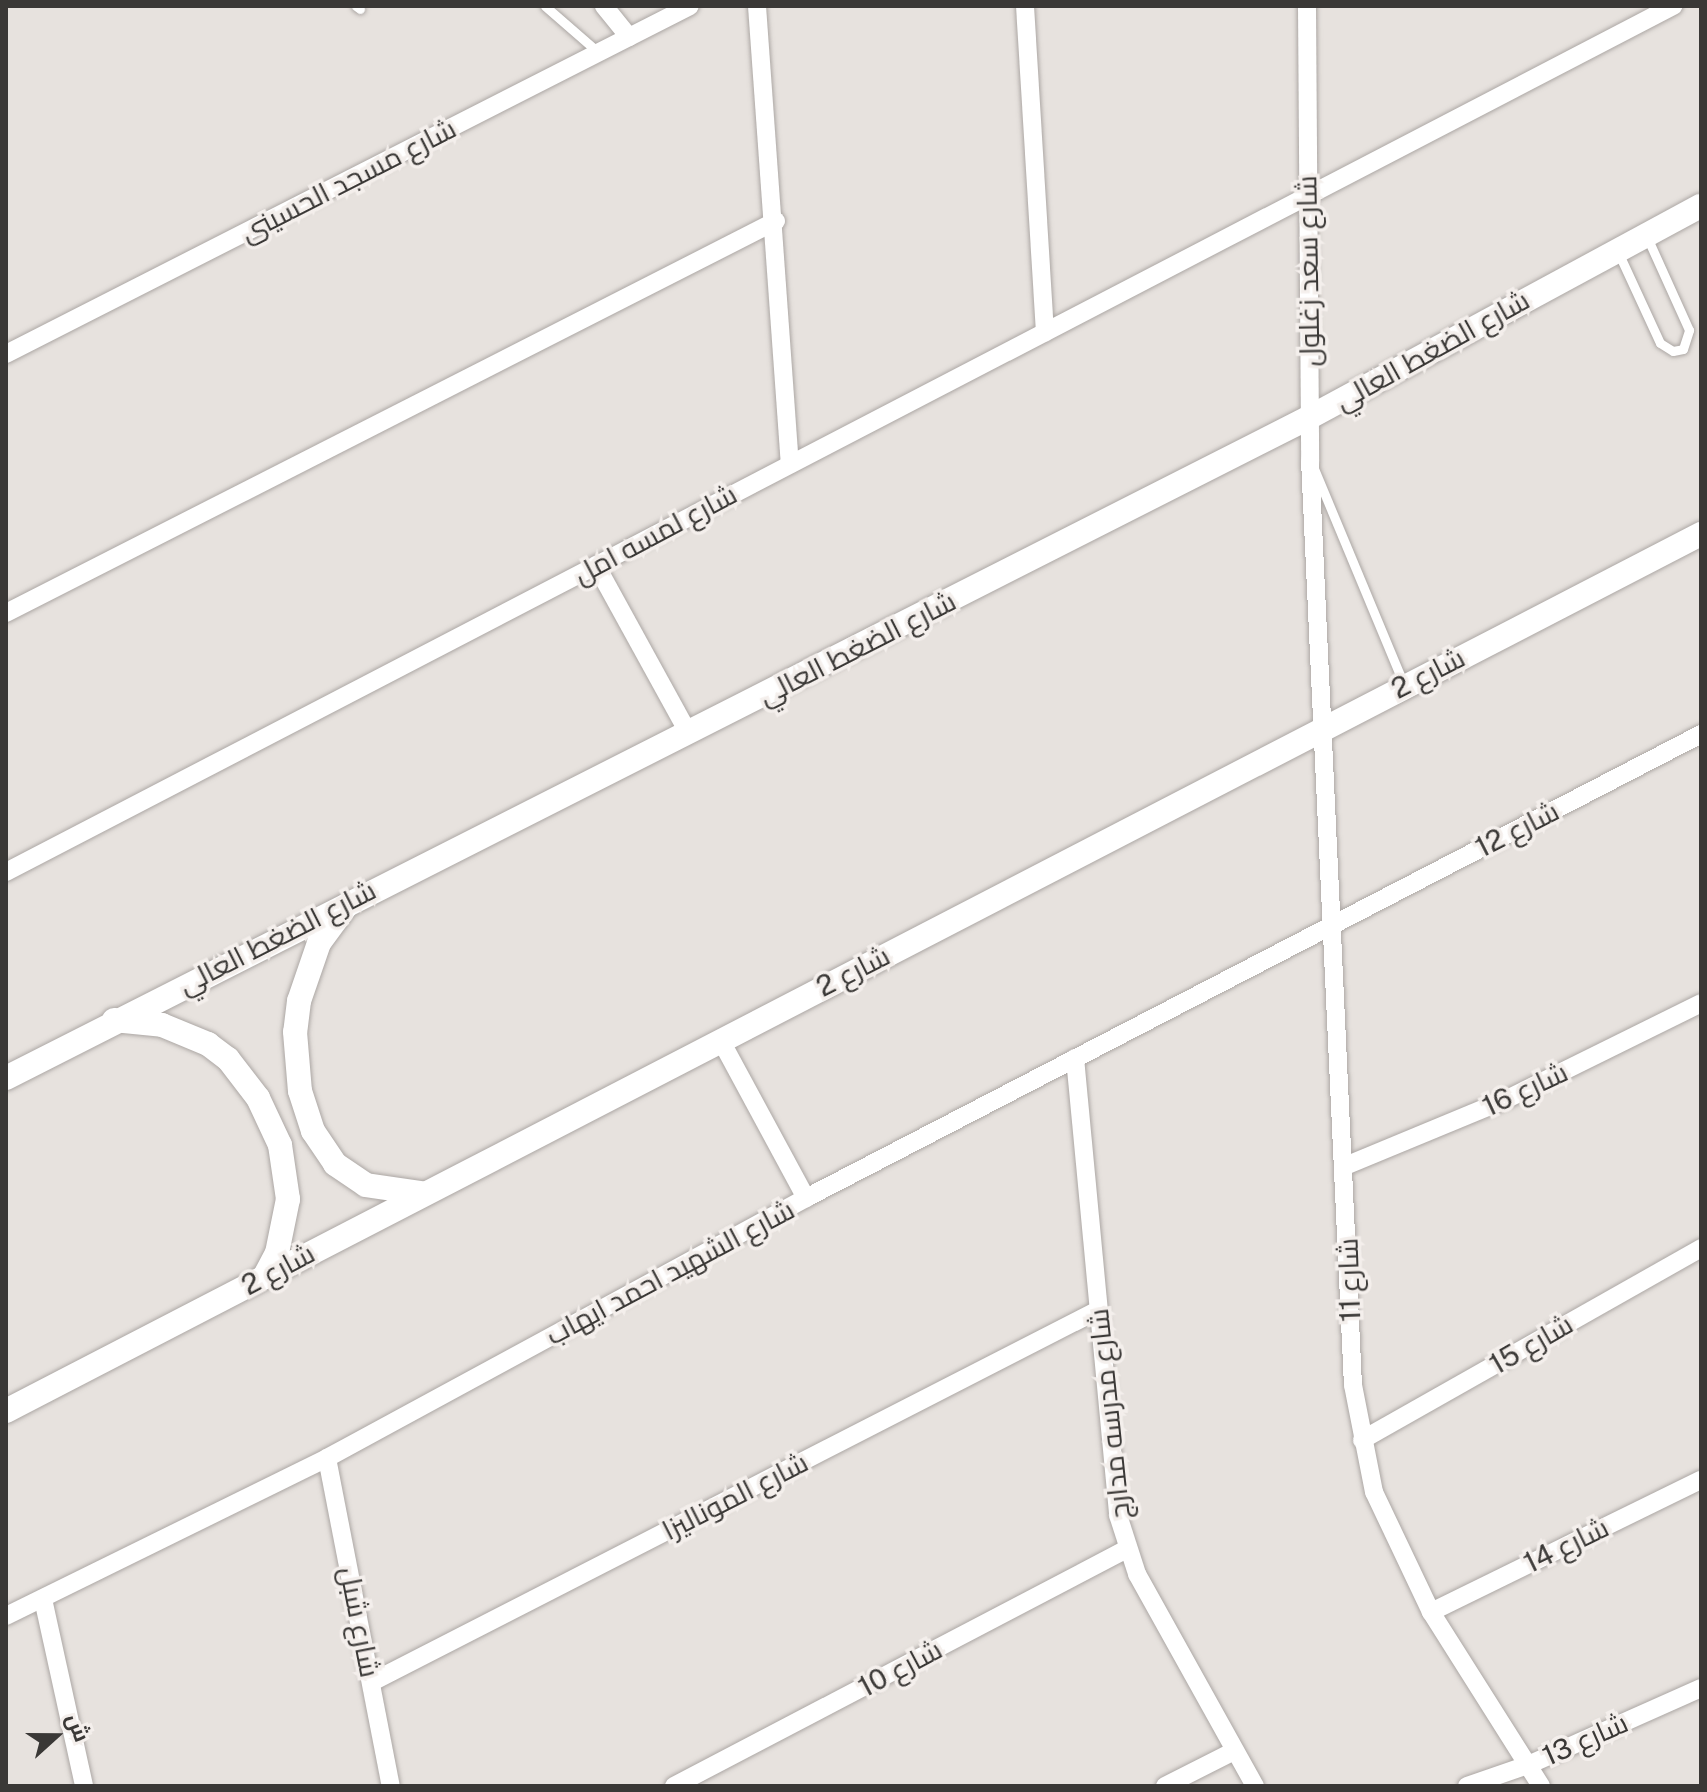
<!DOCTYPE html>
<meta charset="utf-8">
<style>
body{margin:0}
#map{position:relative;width:1707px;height:1792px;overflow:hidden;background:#e7e2de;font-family:"Public Sans",Cairo,sans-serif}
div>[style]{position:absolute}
.roads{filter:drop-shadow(0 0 2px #aca7a4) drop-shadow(0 0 2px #aca7a4)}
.service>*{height:9px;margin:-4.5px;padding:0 4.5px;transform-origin:4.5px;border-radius:4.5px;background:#fff}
.minor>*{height:18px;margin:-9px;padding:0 9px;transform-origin:9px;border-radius:9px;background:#fff}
.tertiary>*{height:24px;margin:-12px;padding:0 12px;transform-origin:12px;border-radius:12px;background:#fff}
span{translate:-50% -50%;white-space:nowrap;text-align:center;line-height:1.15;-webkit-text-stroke:7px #f4efec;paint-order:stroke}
.street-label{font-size:28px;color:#3a3836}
.frame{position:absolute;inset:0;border:8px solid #3a3836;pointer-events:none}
.north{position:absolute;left:16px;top:1696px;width:80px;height:80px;-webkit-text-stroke:6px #f4efec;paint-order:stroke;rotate:69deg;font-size:22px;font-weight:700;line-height:32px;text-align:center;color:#3a3836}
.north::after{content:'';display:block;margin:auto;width:28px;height:36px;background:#3a3836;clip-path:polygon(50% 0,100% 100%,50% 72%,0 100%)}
</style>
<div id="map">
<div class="roads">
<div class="service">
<i style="left:356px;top:6px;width:5px;rotate:37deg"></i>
<i style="left:545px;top:6px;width:72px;rotate:41deg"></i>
<i style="left:1618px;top:252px;width:100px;rotate:65.2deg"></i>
<i style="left:1660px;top:343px;width:15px;rotate:32deg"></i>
<i style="left:1673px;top:351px;width:10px;rotate:-11deg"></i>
<i style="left:1683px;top:349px;width:20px;rotate:-72deg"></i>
<i style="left:1689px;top:330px;width:102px;rotate:-114.3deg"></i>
<i style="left:1315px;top:471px;width:232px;rotate:67.4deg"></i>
</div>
<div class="minor">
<i style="left:604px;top:6px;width:40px;rotate:51deg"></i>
<i style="left:757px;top:6px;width:459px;rotate:85.9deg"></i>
<i style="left:1025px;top:6px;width:327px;rotate:86.5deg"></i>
<i style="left:1307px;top:6px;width:454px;rotate:89.6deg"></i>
<i style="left:1310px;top:460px;width:926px;rotate:87.34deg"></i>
<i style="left:1353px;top:1385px;width:109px;rotate:78.9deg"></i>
<i style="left:1374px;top:1492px;width:133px;rotate:64.6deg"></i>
<i style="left:1431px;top:1612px;width:206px;rotate:57.7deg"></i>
<i style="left:6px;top:354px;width:767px;rotate:-26.97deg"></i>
<i style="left:596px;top:565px;width:193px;rotate:61.2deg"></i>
<i style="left:6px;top:613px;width:864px;rotate:-26.98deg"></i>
<i style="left:6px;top:872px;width:1879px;rotate:-27.45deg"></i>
<i style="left:720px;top:1039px;width:181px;rotate:61.6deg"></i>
<i style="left:1075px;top:1058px;width:459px;rotate:84.6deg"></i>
<i style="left:1118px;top:1515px;width:62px;rotate:72.1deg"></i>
<i style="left:1137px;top:1574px;width:243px;rotate:60.9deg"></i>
<i style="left:1345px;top:1166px;width:175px;rotate:-22.5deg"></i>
<i style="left:1507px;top:1099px;width:216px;rotate:-26.3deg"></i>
<i style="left:1362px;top:1440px;width:390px;rotate:-29.5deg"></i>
<i style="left:327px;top:1458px;width:334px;rotate:79deg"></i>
<i style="left:43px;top:1599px;width:191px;rotate:77.6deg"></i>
<i style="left:1431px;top:1612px;width:301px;rotate:-26.1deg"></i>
<i style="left:6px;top:1616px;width:358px;rotate:-26.2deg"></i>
<i style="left:327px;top:1458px;width:545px;rotate:-28.49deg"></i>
<i style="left:806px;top:1198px;width:1008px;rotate:-27.4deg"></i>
<i style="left:372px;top:1682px;width:816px;rotate:-27.13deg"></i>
<i style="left:674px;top:1786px;width:511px;rotate:-27.62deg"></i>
<i style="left:1165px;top:1786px;width:77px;rotate:-26.9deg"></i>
<i style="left:1467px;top:1786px;width:65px;rotate:-19deg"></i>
<i style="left:1528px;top:1765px;width:189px;rotate:-24deg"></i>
</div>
<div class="tertiary">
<i style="left:347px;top:905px;width:47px;rotate:126.4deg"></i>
<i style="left:319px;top:943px;width:61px;rotate:109deg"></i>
<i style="left:299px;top:1001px;width:31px;rotate:97deg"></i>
<i style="left:295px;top:1032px;width:59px;rotate:85.2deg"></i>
<i style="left:300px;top:1091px;width:42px;rotate:72deg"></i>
<i style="left:313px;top:1131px;width:40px;rotate:56deg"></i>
<i style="left:335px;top:1164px;width:37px;rotate:34deg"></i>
<i style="left:366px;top:1185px;width:56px;rotate:8.3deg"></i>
<i style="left:114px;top:1020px;width:48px;rotate:5.9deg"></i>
<i style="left:162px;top:1025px;width:50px;rotate:22.4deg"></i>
<i style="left:208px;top:1044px;width:25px;rotate:37deg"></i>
<i style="left:228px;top:1059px;width:49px;rotate:52.4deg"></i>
<i style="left:258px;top:1098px;width:52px;rotate:64.9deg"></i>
<i style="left:280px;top:1145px;width:55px;rotate:81.6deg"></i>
<i style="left:288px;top:1199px;width:55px;rotate:101.5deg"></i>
<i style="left:277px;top:1253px;width:27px;rotate:118deg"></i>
<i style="left:6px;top:1078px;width:1462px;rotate:-26.88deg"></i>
<i style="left:1310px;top:417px;width:444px;rotate:-28.4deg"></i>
<i style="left:6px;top:1411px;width:1908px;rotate:-27.36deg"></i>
</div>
</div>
<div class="street-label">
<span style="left:348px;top:180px;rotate:-27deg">شارع مسجد الحسينى</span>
<span style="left:1308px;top:271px;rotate:-91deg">شارع سعد زغلول</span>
<span style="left:1432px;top:350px;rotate:-29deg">شارع الضغط العالي</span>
<span style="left:655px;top:534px;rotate:-28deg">شارع لمسه امل</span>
<span style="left:857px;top:648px;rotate:-27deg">شارع الضغط العالي</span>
<span style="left:1428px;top:673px;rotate:-27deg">شارع 2</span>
<span style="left:1517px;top:829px;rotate:-27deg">شارع 12</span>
<span style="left:277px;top:937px;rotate:-27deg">شارع الضغط العالي</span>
<span style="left:853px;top:971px;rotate:-27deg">شارع 2</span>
<span style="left:1525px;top:1089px;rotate:-25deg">شارع 16</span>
<span style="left:278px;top:1269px;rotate:-28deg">شارع 2</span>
<span style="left:670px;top:1272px;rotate:-28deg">شارع الشهيد احمد ايهاب</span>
<span style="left:1349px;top:1280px;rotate:-92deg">شارع 11</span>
<span style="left:1531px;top:1344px;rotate:-30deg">شارع 15</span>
<span style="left:1109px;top:1414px;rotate:-96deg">شارع مدرسه مدارج</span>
<span style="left:735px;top:1496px;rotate:-27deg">شارع الموناليزا</span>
<span style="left:1566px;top:1545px;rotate:-26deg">شارع 14</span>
<span style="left:360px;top:1622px;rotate:79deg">شارع شبل</span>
<span style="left:900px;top:1668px;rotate:-28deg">شارع 10</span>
<span style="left:1585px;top:1739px;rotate:-24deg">شارع 13</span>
</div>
<div class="frame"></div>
<div class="north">ش</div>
</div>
